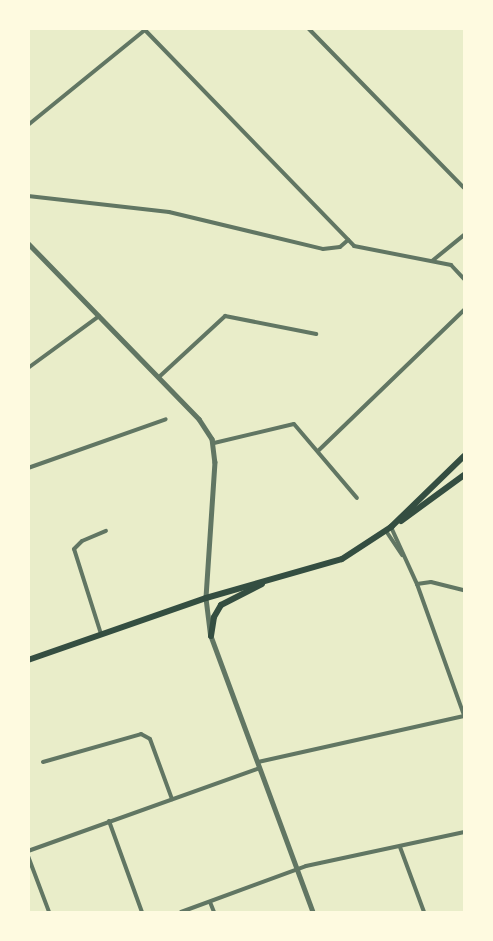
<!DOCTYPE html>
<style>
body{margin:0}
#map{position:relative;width:493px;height:941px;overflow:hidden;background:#e9edc9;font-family:"PT Sans",sans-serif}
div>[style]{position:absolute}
.minor>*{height:4px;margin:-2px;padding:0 2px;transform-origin:2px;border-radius:2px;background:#617663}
.tertiary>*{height:4.5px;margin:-2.25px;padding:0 2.25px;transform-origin:2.25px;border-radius:2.25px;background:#617663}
.primary>*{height:6px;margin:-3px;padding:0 3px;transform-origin:3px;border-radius:3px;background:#344e41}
span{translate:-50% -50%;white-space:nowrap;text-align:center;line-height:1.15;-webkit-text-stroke:5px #fefae0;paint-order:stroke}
.frame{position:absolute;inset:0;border:30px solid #fefae0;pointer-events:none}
</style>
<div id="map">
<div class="minor">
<i style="left:143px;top:28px;width:303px;rotate:45.9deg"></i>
<i style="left:354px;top:246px;width:99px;rotate:11.1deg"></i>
<i style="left:451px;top:265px;width:19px;rotate:47deg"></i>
<i style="left:308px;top:28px;width:223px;rotate:45.7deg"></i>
<i style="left:28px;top:125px;width:151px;rotate:-39.1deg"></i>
<i style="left:28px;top:196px;width:142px;rotate:6.5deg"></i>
<i style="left:169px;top:212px;width:158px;rotate:13.5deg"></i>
<i style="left:323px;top:249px;width:17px;rotate:-7deg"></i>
<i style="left:340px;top:247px;width:11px;rotate:-41deg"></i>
<i style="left:432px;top:261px;width:41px;rotate:-39.1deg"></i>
<i style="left:28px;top:368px;width:88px;rotate:-36.2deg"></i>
<i style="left:159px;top:377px;width:90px;rotate:-42.7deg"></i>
<i style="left:225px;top:316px;width:93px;rotate:11.2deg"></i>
<i style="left:214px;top:443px;width:82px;rotate:-13.4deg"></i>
<i style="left:294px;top:424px;width:97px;rotate:49.6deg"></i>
<i style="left:318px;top:451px;width:203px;rotate:-44deg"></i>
<i style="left:28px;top:468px;width:146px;rotate:-19.5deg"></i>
<i style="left:391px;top:527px;width:63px;rotate:65.5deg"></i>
<i style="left:417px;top:584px;width:139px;rotate:70.3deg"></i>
<i style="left:386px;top:531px;width:29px;rotate:56deg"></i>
<i style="left:417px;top:584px;width:14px;rotate:-8deg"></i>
<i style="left:431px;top:582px;width:34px;rotate:14deg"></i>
<i style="left:101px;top:634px;width:89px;rotate:-107.6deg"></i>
<i style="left:74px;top:549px;width:11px;rotate:-45deg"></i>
<i style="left:82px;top:541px;width:26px;rotate:-23deg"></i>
<i style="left:43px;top:762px;width:102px;rotate:-15.9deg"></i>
<i style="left:141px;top:734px;width:10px;rotate:29deg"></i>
<i style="left:150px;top:739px;width:64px;rotate:69.9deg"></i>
<i style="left:258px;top:762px;width:211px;rotate:-12.6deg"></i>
<i style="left:109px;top:821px;width:97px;rotate:70.1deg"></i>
<i style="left:400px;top:847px;width:69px;rotate:69.7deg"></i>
<i style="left:28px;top:851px;width:246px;rotate:-19.7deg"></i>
<i style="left:28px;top:856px;width:60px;rotate:69.4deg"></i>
<i style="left:210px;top:902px;width:11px;rotate:68deg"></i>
<i style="left:181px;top:912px;width:133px;rotate:-20.2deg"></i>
<i style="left:306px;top:866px;width:162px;rotate:-12.1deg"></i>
</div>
<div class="tertiary">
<i style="left:28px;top:243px;width:245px;rotate:45.8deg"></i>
<i style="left:199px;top:419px;width:24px;rotate:57deg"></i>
<i style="left:212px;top:439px;width:23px;rotate:83deg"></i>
<i style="left:215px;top:462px;width:136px;rotate:93.8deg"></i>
<i style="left:206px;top:598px;width:38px;rotate:83deg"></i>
<i style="left:211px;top:636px;width:294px;rotate:69.7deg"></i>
</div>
<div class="primary">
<i style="left:401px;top:521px;width:78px;rotate:-36.1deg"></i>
<i style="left:211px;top:636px;width:19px;rotate:-81deg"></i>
<i style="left:214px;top:617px;width:14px;rotate:-60deg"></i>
<i style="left:221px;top:605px;width:46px;rotate:-27.1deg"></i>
<i style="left:28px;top:660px;width:188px;rotate:-19.2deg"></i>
<i style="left:206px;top:598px;width:141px;rotate:-16deg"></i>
<i style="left:342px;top:559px;width:59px;rotate:-33.1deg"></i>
<i style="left:391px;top:527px;width:102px;rotate:-44.2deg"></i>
</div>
<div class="frame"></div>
</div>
